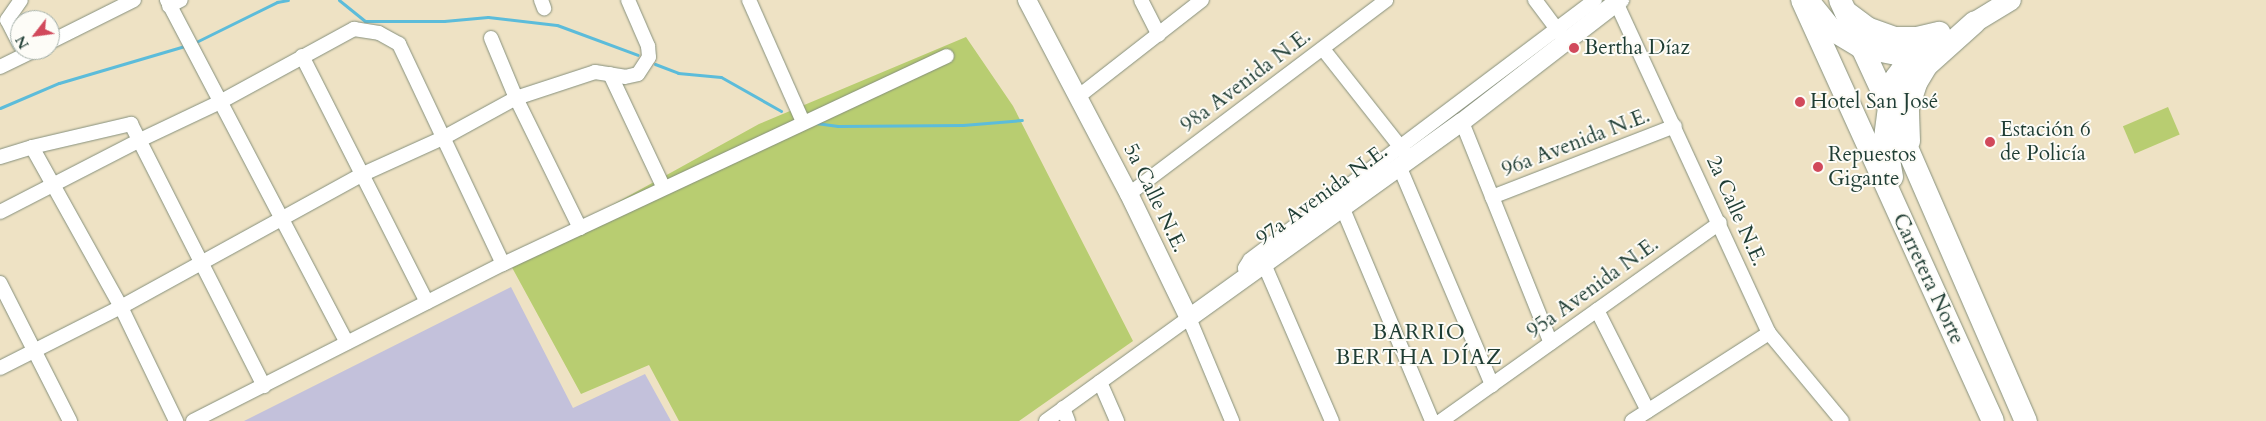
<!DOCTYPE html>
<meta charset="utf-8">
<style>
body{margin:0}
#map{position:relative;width:2266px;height:421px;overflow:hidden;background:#eee2c4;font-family:Cardo,serif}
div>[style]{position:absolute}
.industrial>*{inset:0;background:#c3c1db}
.green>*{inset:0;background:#b8cd71;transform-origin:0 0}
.stream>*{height:3px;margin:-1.5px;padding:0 1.5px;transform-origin:1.5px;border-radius:1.5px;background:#5cbcda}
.roads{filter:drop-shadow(0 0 1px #86907c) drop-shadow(0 0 1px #86907c)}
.minor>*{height:14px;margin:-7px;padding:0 7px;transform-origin:7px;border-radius:7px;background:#fff}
.tertiary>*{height:18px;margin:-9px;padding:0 9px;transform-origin:9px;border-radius:9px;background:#fff}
.secondary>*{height:20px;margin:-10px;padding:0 10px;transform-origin:10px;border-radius:10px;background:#fff}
.trunk>*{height:22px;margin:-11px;padding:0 11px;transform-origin:11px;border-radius:11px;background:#fff}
.dots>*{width:14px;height:14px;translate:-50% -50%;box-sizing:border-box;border:2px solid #fdfcf7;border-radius:50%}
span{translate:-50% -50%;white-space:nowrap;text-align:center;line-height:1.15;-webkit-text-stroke:4px #fdfcf7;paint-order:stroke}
.poi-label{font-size:21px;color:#1f3d34}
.left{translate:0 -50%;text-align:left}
.street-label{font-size:21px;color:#1f3d34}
.neighbourhood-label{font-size:22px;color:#1f3d34;letter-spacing:1px}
.north{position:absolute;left:10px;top:10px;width:50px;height:50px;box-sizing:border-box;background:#fdfcf7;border:1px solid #a4b0a9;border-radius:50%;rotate:240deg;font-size:14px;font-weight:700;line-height:20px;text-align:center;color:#1f3d34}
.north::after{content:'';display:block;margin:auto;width:18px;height:22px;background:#d1495b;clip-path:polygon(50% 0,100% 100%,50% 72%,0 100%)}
</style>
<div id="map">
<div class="industrial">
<i style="clip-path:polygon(511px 287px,573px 408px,645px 374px,671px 421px,244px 421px)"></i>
</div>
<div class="green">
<i style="clip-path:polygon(966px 37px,1013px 106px,1133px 341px,1019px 421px,679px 421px,649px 365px,581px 394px,509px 262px,759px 124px)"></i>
<i style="left:2168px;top:107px;width:30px;height:49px;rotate:67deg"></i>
</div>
<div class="stream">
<i style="left:339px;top:0;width:33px;rotate:39deg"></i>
<i style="left:365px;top:21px;width:79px"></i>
<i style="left:444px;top:21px;width:44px;rotate:-5.2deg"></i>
<i style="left:488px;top:17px;width:69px;rotate:6.6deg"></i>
<i style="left:557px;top:25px;width:86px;rotate:20.3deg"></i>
<i style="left:194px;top:43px;width:93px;rotate:-26.3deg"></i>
<i style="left:277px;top:2px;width:11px;rotate:-10deg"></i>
<i style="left:655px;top:64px;width:25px;rotate:21deg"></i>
<i style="left:678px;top:73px;width:43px;rotate:5.3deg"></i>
<i style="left:721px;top:77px;width:69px;rotate:29.5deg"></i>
<i style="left:0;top:108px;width:64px;rotate:-23deg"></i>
<i style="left:59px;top:83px;width:131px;rotate:-16.4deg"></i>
<i style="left:816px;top:123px;width:22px;rotate:8deg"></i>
<i style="left:838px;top:126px;width:125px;rotate:-0.5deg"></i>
<i style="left:963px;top:125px;width:59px;rotate:-4.8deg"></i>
</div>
<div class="roads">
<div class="minor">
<i style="left:167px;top:0;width:387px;rotate:62.3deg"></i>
<i style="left:541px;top:0;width:9px;rotate:69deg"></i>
<i style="left:749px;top:0;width:133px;rotate:66.1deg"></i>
<i style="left:1141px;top:0;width:39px;rotate:63deg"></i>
<i style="left:1535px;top:0;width:45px;rotate:53.1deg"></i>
<i style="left:1615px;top:0;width:367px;rotate:65.2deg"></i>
<i style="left:1769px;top:333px;width:114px;rotate:50.3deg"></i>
<i style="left:169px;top:6px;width:13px;rotate:-27deg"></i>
<i style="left:491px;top:38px;width:65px;rotate:67.4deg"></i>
<i style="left:516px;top:98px;width:145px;rotate:63.8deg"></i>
<i style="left:50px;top:42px;width:94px;rotate:-26.6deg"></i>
<i style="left:20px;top:45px;width:28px;rotate:-117deg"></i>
<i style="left:7px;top:20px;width:24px;rotate:-55deg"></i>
<i style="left:1323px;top:49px;width:132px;rotate:51.7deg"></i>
<i style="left:302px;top:56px;width:276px;rotate:63.1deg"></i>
<i style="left:0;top:67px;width:39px;rotate:-26deg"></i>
<i style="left:610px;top:74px;width:126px;rotate:64.7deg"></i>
<i style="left:1079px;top:96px;width:156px;rotate:-38deg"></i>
<i style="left:1462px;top:122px;width:238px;rotate:68.1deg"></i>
<i style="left:32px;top:147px;width:183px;rotate:60.9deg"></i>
<i style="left:121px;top:307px;width:127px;rotate:64.2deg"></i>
<i style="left:0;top:157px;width:34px;rotate:-17deg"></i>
<i style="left:32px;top:147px;width:102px;rotate:-13.1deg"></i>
<i style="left:131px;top:124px;width:294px;rotate:63.1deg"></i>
<i style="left:1400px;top:168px;width:236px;rotate:67deg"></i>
<i style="left:1129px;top:194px;width:322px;rotate:-37deg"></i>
<i style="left:1492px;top:197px;width:196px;rotate:-21.2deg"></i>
<i style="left:1343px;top:209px;width:230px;rotate:67.2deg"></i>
<i style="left:0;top:212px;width:157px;rotate:-27.2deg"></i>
<i style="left:140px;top:140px;width:89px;rotate:-25.4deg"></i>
<i style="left:220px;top:102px;width:153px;rotate:-28.6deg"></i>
<i style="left:354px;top:29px;width:25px;rotate:9deg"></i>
<i style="left:379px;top:33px;width:23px;rotate:29deg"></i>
<i style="left:399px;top:44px;width:243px;rotate:64.7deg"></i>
<i style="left:1264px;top:264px;width:171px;rotate:66.6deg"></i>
<i style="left:1247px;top:276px;width:8px;rotate:-104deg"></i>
<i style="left:1245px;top:268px;width:9px;rotate:-58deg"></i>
<i style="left:1250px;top:260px;width:432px;rotate:-37deg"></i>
<i style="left:0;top:283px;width:155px;rotate:63.1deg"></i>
<i style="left:1597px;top:310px;width:113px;rotate:63.2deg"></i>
<i style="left:0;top:368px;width:136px;rotate:-26.8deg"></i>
<i style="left:121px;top:307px;width:274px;rotate:-28.8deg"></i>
<i style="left:361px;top:175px;width:90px;rotate:-24.3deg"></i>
<i style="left:443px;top:138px;width:83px;rotate:-28.7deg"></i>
<i style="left:516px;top:98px;width:83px;rotate:-18.2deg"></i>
<i style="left:595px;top:72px;width:30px;rotate:9deg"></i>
<i style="left:625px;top:77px;width:13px;rotate:-13deg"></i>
<i style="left:638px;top:74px;width:20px;rotate:-57deg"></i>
<i style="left:649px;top:57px;width:11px;rotate:-95deg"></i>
<i style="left:648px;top:46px;width:50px;rotate:-113.5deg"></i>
<i style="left:1100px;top:382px;width:43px;rotate:66.4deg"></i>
<i style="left:1063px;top:408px;width:14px;rotate:69deg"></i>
<i style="left:193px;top:421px;width:347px;rotate:-26.9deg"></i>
<i style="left:503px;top:264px;width:490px;rotate:-25.1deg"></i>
<i style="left:1046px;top:421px;width:176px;rotate:-35.8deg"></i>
<i style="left:1189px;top:318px;width:112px;rotate:67.3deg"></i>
<i style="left:1441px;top:421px;width:342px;rotate:-35.4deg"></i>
<i style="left:1632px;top:421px;width:163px;rotate:-32.7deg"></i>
</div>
<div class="tertiary">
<i style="left:1027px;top:0;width:219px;rotate:62.3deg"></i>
<i style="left:1129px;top:194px;width:138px;rotate:64.2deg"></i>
<i style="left:1189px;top:318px;width:336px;rotate:-35.7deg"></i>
<i style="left:1462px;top:122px;width:200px;rotate:-37.7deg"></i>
</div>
<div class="secondary">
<i style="left:1975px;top:22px;width:42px;rotate:-31.4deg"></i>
</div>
<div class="trunk">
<i style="left:1802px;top:0;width:462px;rotate:65.6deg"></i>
<i style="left:1840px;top:0;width:115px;rotate:65.2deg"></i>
<i style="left:1888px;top:104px;width:346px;rotate:66.5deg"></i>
<i style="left:1813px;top:7px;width:28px;rotate:51deg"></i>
<i style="left:1831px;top:29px;width:35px;rotate:31deg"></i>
<i style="left:1861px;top:47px;width:36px;rotate:11deg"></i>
<i style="left:1896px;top:54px;width:28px;rotate:-2deg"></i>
<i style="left:1846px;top:12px;width:26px;rotate:37deg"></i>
<i style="left:1867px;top:28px;width:29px;rotate:20deg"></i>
<i style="left:1894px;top:38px;width:23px"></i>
<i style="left:1917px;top:38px;width:23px;rotate:-13deg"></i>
<i style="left:1909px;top:141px;width:33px;rotate:-92deg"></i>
<i style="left:1908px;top:108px;width:26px;rotate:-72deg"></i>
<i style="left:1916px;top:83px;width:21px;rotate:-59deg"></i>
<i style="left:1927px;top:65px;width:64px;rotate:-41.9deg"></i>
<i style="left:1892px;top:177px;width:40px;rotate:-100deg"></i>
<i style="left:1885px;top:138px;width:46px;rotate:-82.6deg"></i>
<i style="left:1891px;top:92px;width:15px;rotate:-70deg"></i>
<i style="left:1896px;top:78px;width:19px;rotate:-54deg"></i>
<i style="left:1907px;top:63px;width:42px;rotate:-44deg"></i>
</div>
</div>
<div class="dots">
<i style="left:1574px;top:48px;background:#d1495b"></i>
<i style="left:1800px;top:102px;background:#d1495b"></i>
<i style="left:1990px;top:142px;background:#d1495b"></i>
<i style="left:1818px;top:167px;background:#d1495b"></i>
</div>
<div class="poi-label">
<span class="left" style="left:1584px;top:48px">Bertha Díaz</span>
<span class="left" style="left:1810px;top:102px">Hotel San José</span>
<span class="left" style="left:2000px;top:142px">Estación 6<br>de Policía</span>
<span class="left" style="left:1828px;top:167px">Repuestos<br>Gigante</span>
</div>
<div class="street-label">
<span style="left:1246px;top:81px;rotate:-37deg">98a Avenida N.E.</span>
<span style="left:1576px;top:143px;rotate:-21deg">96a Avenida N.E.</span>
<span style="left:1322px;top:195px;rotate:-36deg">97a Avenida N.E.</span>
<span style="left:1155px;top:198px;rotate:64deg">5a Calle N.E.</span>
<span style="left:1736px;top:211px;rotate:66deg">2a Calle N.E.</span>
<span style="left:1928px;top:279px;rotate:65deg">Carretera Norte</span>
<span style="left:1593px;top:288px;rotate:-36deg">95a Avenida N.E.</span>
</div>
<div class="neighbourhood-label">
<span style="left:1419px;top:345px">BARRIO<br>BERTHA DÍAZ</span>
</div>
<div class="north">N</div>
</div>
